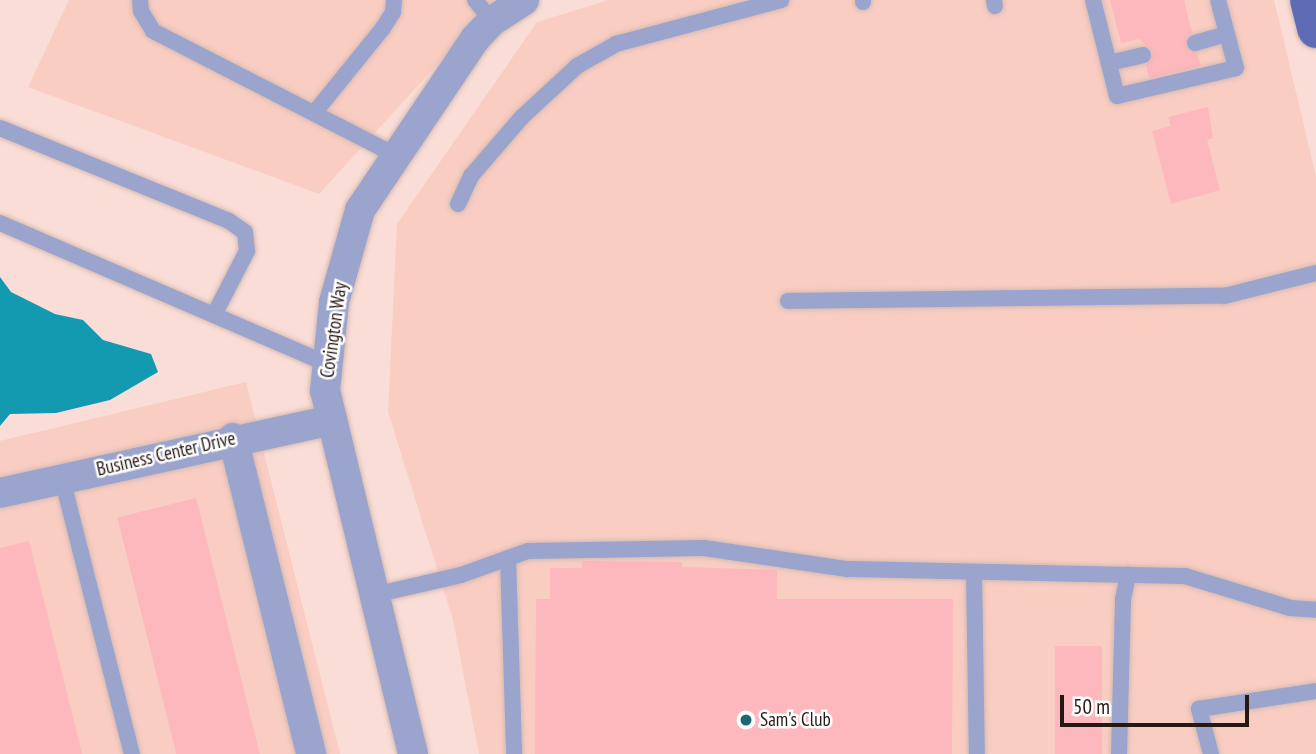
<!DOCTYPE html>
<style>
body{margin:0}
#map{position:relative;width:1316px;height:754px;overflow:hidden;background:#faddd6;font-family:"PT Sans Narrow",sans-serif}
div>[style]{position:absolute}
.built>*{inset:0;background:#f9cdc2}
.water>*{inset:0;background:#139ab1}
.building>*{inset:0;background:#fdb8bd;transform-origin:0 0}
.roads{filter:drop-shadow(0 0 2px #d4bab3) drop-shadow(0 0 2px #d4bab3)}
.lane>*{height:16px;margin:-8px;padding:0 8px;transform-origin:8px;border-radius:8px;background:#9aa4cd}
.street>*{height:30px;margin:-15px;padding:0 15px;transform-origin:15px;border-radius:15px;background:#9aa4cd}
.primary>*{height:38px;margin:-19px;padding:0 19px;transform-origin:19px;border-radius:19px;background:#5e6cb5}
.dots>*{width:19px;height:19px;translate:-50% -50%;box-sizing:border-box;border:4px solid #fff;border-radius:50%}
span{translate:-50% -50%;white-space:nowrap;text-align:center;line-height:1.15;-webkit-text-stroke:5px #fff;paint-order:stroke}
.street-label{font-size:19px;color:#281814}
.poi-label{font-size:19px;color:#281814}
.left{translate:0 -50%;text-align:left}
.scale{position:absolute;left:1060px;top:695px;width:189px;height:32px;box-sizing:border-box;border:4px solid #281814;border-top:0;padding-left:9px;font-size:21px;line-height:24px;white-space:nowrap;color:#281814;-webkit-text-stroke:5px #fff;paint-order:stroke}
</style>
<div id="map">
<div class="built">
<i style="clip-path:polygon(69px 0,496px 0,319px 194px,28px 87px)"></i>
<i style="clip-path:polygon(609px 0,1274px 0,1316px 176px,1316px 754px,479px 754px,453px 620px,388px 412px,397px 224px,537px 22px)"></i>
<i style="clip-path:polygon(246px 382px,340px 754px,0 754px,0 441px)"></i>
</div>
<div class="water">
<i style="clip-path:polygon(0 277px,11px 292px,55px 314px,83px 320px,103px 340px,151px 354px,158px 372px,110px 400px,56px 413px,10px 414px,0 426px)"></i>
</div>
<div class="building">
<i style="clip-path:polygon(1110px 0,1184px 0,1192px 33px,1185px 45px,1197px 53px,1201px 66px,1149px 78px,1146px 65px,1153px 52px,1139px 39px,1121px 43px)"></i>
<i style="clip-path:polygon(1208px 107px,1213px 138px,1207px 140px,1220px 190px,1171px 204px,1152px 131px,1171px 126px,1168px 117px)"></i>
<i style="left:196px;top:498px;width:264px;height:81px;rotate:76deg"></i>
<i style="clip-path:polygon(29px 541px,82px 754px,0 754px,0 548px)"></i>
<i style="clip-path:polygon(582px 561px,682px 562px,682px 567px,777px 570px,777px 599px,953px 599px,952px 754px,535px 754px,536px 599px,550px 599px,550px 568px,582px 568px)"></i>
<i style="left:1055px;top:646px;width:47px;height:108px"></i>
</div>
<div class="roads">
<div class="lane">
<i style="left:140px;top:0;width:11px;rotate:85deg"></i>
<i style="left:141px;top:11px;width:23px;rotate:59deg"></i>
<i style="left:153px;top:31px;width:274px;rotate:27.1deg"></i>
<i style="left:475px;top:0;width:27px;rotate:51deg"></i>
<i style="left:863px;top:0;width:2px;rotate:90deg"></i>
<i style="left:994px;top:0;width:6px;rotate:81deg"></i>
<i style="left:1093px;top:0;width:99px;rotate:76deg"></i>
<i style="left:1117px;top:96px;width:122px;rotate:-13.2deg"></i>
<i style="left:1236px;top:68px;width:70px;rotate:-104.8deg"></i>
<i style="left:1195px;top:43px;width:33px;rotate:-16deg"></i>
<i style="left:1109px;top:63px;width:35px;rotate:-13deg"></i>
<i style="left:315px;top:112px;width:108px;rotate:-51deg"></i>
<i style="left:383px;top:28px;width:19px;rotate:-58deg"></i>
<i style="left:393px;top:12px;width:12px;rotate:-85deg"></i>
<i style="left:0;top:128px;width:247px;rotate:22.1deg"></i>
<i style="left:229px;top:221px;width:19px;rotate:35deg"></i>
<i style="left:245px;top:232px;width:19px;rotate:84deg"></i>
<i style="left:247px;top:251px;width:72px;rotate:117.3deg"></i>
<i style="left:458px;top:204px;width:31px;rotate:-65deg"></i>
<i style="left:471px;top:176px;width:78px;rotate:-49.2deg"></i>
<i style="left:522px;top:117px;width:75px;rotate:-42.8deg"></i>
<i style="left:577px;top:66px;width:45px;rotate:-29.4deg"></i>
<i style="left:616px;top:44px;width:171px;rotate:-14.9deg"></i>
<i style="left:0;top:223px;width:357px;rotate:23.3deg"></i>
<i style="left:788px;top:301px;width:436px;rotate:-0.7deg"></i>
<i style="left:1224px;top:296px;width:95px;rotate:-14deg"></i>
<i style="left:62px;top:478px;width:285px;rotate:75.8deg"></i>
<i style="left:508px;top:558px;width:196px;rotate:88.2deg"></i>
<i style="left:974px;top:573px;width:181px;rotate:89.1deg"></i>
<i style="left:374px;top:595px;width:89px;rotate:-12.9deg"></i>
<i style="left:461px;top:575px;width:71px;rotate:-19.7deg"></i>
<i style="left:528px;top:551px;width:176px;rotate:-1deg"></i>
<i style="left:704px;top:548px;width:145px;rotate:8.4deg"></i>
<i style="left:847px;top:569px;width:338px;rotate:1.2deg"></i>
<i style="left:1185px;top:576px;width:110px;rotate:16.9deg"></i>
<i style="left:1290px;top:608px;width:26px;rotate:4deg"></i>
<i style="left:1119px;top:754px;width:155px;rotate:-88.5deg"></i>
<i style="left:1123px;top:599px;width:25px;rotate:-78deg"></i>
<i style="left:1211px;top:754px;width:47px;rotate:-104.9deg"></i>
<i style="left:1199px;top:709px;width:118px;rotate:-8.7deg"></i>
</div>
<div class="street">
<i style="left:233px;top:438px;width:325px;rotate:76.1deg"></i>
<i style="left:0;top:493px;width:340px;rotate:-12.4deg"></i>
<i style="left:413px;top:754px;width:374px;rotate:-103.6deg"></i>
<i style="left:325px;top:391px;width:89px;rotate:-84.2deg"></i>
<i style="left:334px;top:302px;width:96px;rotate:-74.2deg"></i>
<i style="left:360px;top:210px;width:206px;rotate:-56.1deg"></i>
<i style="left:475px;top:39px;width:25px;rotate:-47deg"></i>
<i style="left:492px;top:21px;width:38px;rotate:-33deg"></i>
</div>
<div class="primary">
<i style="left:1309px;top:0;width:30px;rotate:76deg"></i>
</div>
</div>
<div class="dots">
<i style="left:746px;top:720px;background:#1e6674"></i>
</div>
<div class="street-label">
<span style="left:334px;top:330px;rotate:-82deg">Covington Way</span>
<span style="left:166px;top:454px;rotate:-13deg">Business Center Drive</span>
</div>
<div class="poi-label">
<span class="left" style="left:760px;top:720px">Sam's Club</span>
</div>
<div class="scale">50 m</div>
</div>
